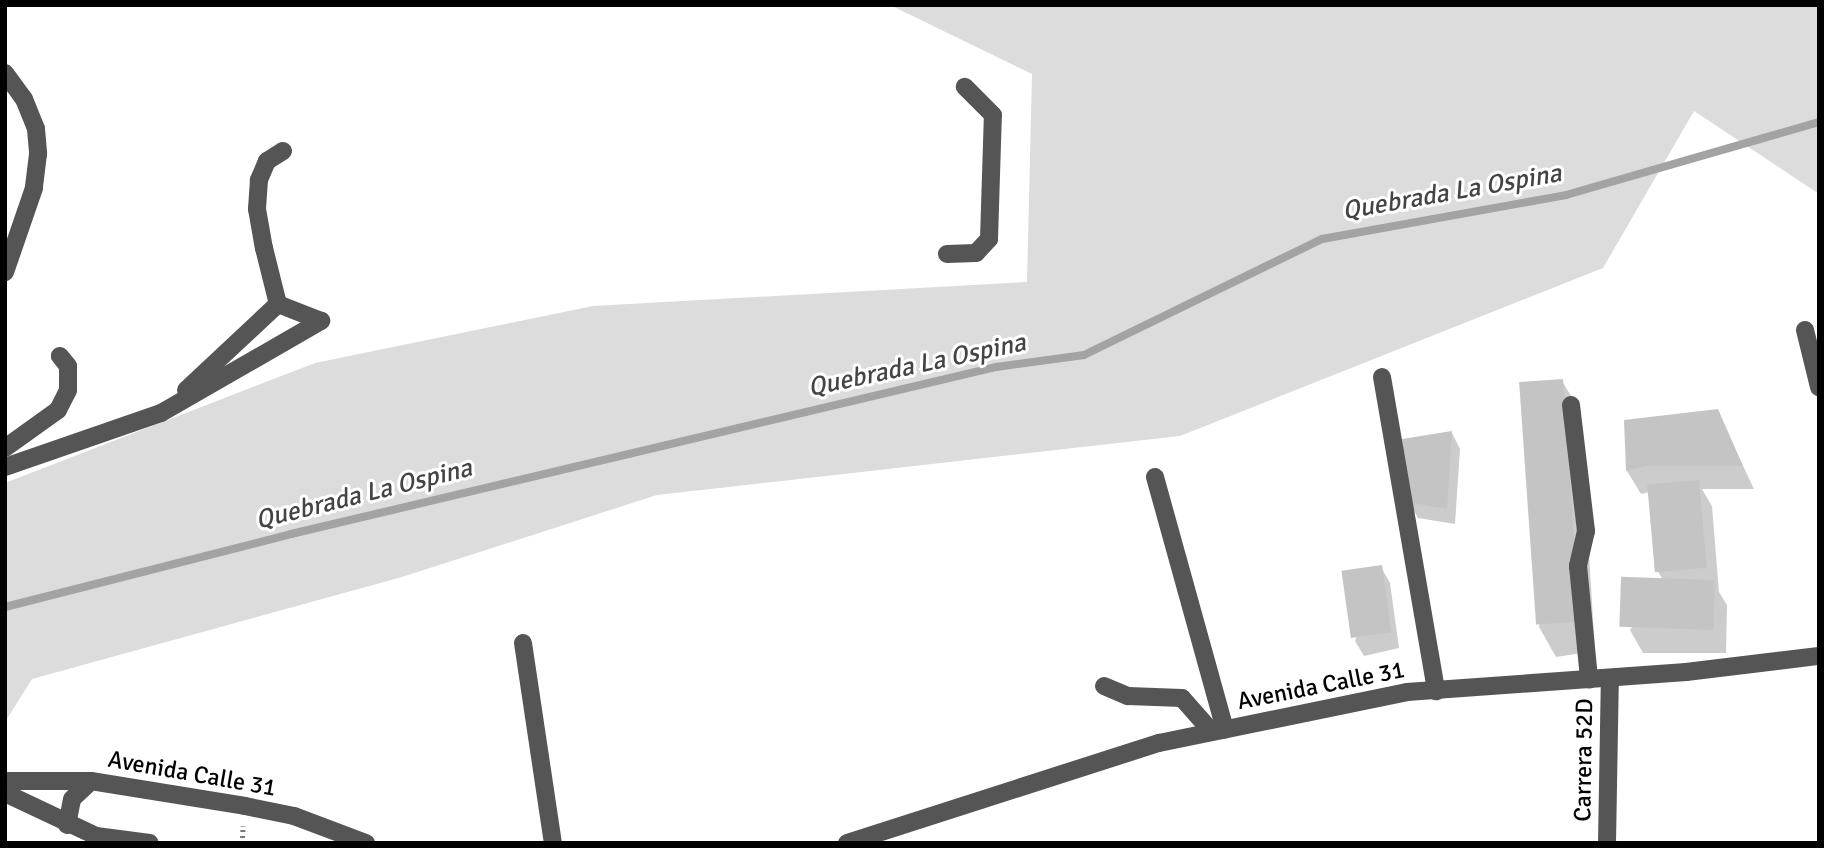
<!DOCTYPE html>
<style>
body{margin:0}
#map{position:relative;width:1824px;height:848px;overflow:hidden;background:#fff;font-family:Signika,sans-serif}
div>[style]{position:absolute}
.green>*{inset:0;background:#dcdcdc}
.shadow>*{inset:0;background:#0003}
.stream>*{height:8px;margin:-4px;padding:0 4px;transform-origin:4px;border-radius:4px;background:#a3a3a3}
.building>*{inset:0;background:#c4c4c4;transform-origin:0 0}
.path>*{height:4.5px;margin-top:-2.25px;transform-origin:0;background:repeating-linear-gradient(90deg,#777 0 2px,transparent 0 5.5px)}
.minor>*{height:18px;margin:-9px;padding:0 9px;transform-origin:9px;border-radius:9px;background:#555}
span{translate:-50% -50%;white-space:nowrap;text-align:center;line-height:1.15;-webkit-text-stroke:6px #fff;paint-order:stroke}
.street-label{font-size:24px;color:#000}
.water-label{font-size:26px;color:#444;font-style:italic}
.frame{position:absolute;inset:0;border:7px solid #000;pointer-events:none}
</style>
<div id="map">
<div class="green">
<i style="clip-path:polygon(890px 5px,1819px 5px,1819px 194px,1694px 111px,1603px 268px,1180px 436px,657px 495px,402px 577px,32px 679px,5px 722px,5px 483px,315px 363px,593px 306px,1027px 282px,1032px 74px)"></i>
</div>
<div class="shadow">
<i style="clip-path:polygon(1562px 381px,1580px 411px,1595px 651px,1556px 657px,1539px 627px)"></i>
<i style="clip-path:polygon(1717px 411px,1754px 489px,1702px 489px,1712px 506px,1719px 592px,1727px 605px,1726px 653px,1643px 653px,1630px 630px,1665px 583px,1655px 567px,1650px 492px,1641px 494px,1627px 471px,1626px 422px)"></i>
<i style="clip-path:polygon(1452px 433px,1460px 449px,1455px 524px,1418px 518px,1409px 502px)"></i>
<i style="clip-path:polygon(1381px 567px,1390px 583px,1399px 648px,1364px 656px,1355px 641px)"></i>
</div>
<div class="stream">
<i style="left:5px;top:607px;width:295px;rotate:-14.3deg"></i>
<i style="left:291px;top:534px;width:725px;rotate:-13.33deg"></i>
<i style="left:996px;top:367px;width:89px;rotate:-7.8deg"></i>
<i style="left:1084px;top:355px;width:265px;rotate:-26deg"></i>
<i style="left:1322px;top:239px;width:248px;rotate:-10.2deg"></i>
<i style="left:1566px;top:195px;width:263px;rotate:-16.1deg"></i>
</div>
<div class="building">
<i style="left:1563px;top:379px;width:243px;height:44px;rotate:86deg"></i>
<i style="clip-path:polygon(1718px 409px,1743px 466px,1647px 466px,1626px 471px,1624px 420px)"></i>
<i style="clip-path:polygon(1452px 431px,1447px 509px,1407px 502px,1402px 439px)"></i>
<i style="left:1699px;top:480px;width:88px;height:52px;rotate:85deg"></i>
<i style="left:1382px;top:565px;width:68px;height:41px;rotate:82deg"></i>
<i style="left:1715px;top:580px;width:50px;height:94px;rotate:92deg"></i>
</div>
<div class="path">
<i style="left:242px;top:843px;width:17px;rotate:-87deg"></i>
</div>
<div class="minor">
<i style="left:5px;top:73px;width:32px;rotate:54deg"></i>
<i style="left:24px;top:99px;width:32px;rotate:68deg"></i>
<i style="left:36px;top:129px;width:25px;rotate:85deg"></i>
<i style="left:38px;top:154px;width:34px;rotate:97deg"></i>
<i style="left:34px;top:188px;width:89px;rotate:109deg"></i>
<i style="left:283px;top:151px;width:19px;rotate:148deg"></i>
<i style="left:267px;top:161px;width:21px;rotate:113deg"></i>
<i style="left:259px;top:180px;width:29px;rotate:94deg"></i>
<i style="left:257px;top:209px;width:40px;rotate:80deg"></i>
<i style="left:264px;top:248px;width:58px;rotate:76deg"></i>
<i style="left:278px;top:304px;width:46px;rotate:21.6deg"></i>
<i style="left:947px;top:254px;width:29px;rotate:-2deg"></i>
<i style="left:976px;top:253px;width:19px;rotate:-47deg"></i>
<i style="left:989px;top:239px;width:124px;rotate:-88.2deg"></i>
<i style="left:993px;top:115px;width:40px;rotate:-135deg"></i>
<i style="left:1805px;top:330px;width:59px;rotate:76.2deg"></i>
<i style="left:1382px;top:377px;width:319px;rotate:80.2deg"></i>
<i style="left:186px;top:390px;width:126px;rotate:-43.1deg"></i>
<i style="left:1571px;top:405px;width:127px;rotate:83.2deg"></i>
<i style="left:1586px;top:531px;width:36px;rotate:103deg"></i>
<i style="left:1578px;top:566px;width:114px;rotate:84.4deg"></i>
<i style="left:5px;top:448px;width:65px;rotate:-35.6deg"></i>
<i style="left:58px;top:410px;width:22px;rotate:-63deg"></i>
<i style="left:68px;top:390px;width:24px;rotate:-90deg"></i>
<i style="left:68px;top:366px;width:13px;rotate:-129deg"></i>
<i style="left:5px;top:467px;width:165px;rotate:-19.1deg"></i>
<i style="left:161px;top:413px;width:185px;rotate:-29.9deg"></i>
<i style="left:1155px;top:477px;width:262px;rotate:74.5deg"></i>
<i style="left:523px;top:643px;width:202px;rotate:81.5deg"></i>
<i style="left:1104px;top:686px;width:26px;rotate:23deg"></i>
<i style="left:1128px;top:696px;width:54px;rotate:2.1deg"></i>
<i style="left:1182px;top:698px;width:45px;rotate:48.6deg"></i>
<i style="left:5px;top:781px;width:86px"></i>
<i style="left:91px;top:781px;width:156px;rotate:9.2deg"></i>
<i style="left:245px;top:806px;width:50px;rotate:11.5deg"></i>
<i style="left:294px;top:816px;width:77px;rotate:20.6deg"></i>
<i style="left:5px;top:793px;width:101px;rotate:25.3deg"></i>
<i style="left:96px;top:836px;width:54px;rotate:7.4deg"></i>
<i style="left:67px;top:825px;width:26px;rotate:-79deg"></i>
<i style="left:72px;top:799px;width:26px;rotate:-43deg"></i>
<i style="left:847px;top:843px;width:328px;rotate:-17.8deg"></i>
<i style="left:1159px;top:743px;width:253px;rotate:-11.6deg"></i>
<i style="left:1407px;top:692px;width:280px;rotate:-4.1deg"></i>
<i style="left:1686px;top:672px;width:134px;rotate:-6.9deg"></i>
<i style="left:1607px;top:843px;width:165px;rotate:-89deg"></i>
</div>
<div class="street-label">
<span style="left:1321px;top:686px;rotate:-11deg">Avenida Calle 31</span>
<span style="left:1584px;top:760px;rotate:-89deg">Carrera 52D</span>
<span style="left:192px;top:774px;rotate:10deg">Avenida Calle 31</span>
</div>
<div class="water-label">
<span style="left:1452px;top:193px;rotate:-10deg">Quebrada La Ospina</span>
<span style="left:917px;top:366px;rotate:-12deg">Quebrada La Ospina</span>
<span style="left:364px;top:495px;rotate:-14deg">Quebrada La Ospina</span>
</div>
<div class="frame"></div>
</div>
